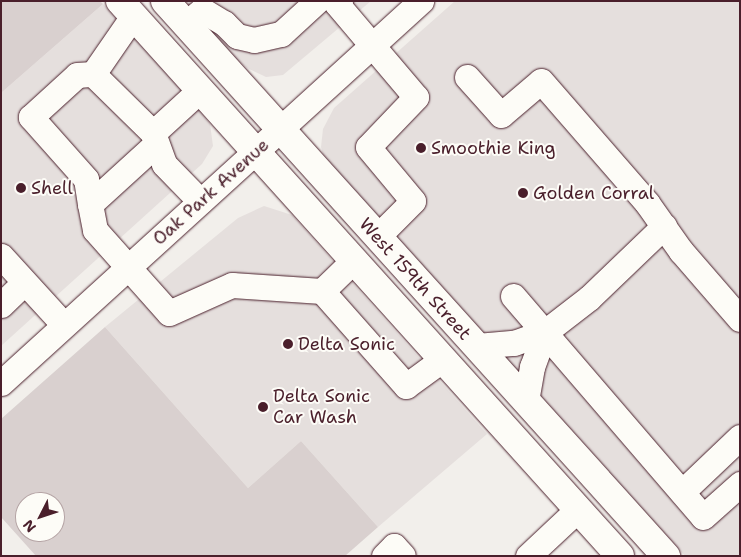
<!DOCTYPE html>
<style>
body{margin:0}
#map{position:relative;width:741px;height:557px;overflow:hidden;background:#f2efeb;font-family:"Shantell Sans",sans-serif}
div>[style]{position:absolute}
.built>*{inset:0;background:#e5dfdd}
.green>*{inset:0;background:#d9d0cf}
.roads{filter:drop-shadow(0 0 1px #4a1f2b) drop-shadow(0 0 1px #4a1f2b)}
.minor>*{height:25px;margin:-12.5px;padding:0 12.5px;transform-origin:12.5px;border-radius:12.5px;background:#fdfcf7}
.major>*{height:28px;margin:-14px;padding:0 14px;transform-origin:14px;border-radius:14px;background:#fdfcf7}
.dots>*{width:14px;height:14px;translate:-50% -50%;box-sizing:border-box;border:2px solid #fdfcf7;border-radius:50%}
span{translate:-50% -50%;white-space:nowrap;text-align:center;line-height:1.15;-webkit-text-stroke:4px #fdfcf7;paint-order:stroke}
.poi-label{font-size:18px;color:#4a1f2b}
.left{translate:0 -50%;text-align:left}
.street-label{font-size:18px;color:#4a1f2b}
.frame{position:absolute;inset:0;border:2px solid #4a1f2b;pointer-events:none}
.north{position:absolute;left:15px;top:492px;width:50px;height:50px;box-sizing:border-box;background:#fdfcf7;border:1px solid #b5a4a5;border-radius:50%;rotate:229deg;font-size:14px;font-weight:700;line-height:20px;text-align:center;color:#4a1f2b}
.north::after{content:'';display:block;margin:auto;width:18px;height:22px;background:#4a1f2b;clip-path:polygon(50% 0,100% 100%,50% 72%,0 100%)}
</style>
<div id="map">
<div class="built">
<i style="clip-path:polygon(182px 1px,371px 1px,283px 75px,266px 77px,249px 69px,235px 59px)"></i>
<i style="clip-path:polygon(455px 1px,740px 1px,740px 556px,685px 556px,325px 161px,321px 147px,323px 129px,334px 108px)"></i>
<i style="clip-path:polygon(103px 4px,198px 108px,210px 124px,213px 146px,202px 164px,1px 346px,1px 93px)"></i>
<i style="clip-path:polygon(264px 206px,292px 215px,487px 434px,378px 527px,301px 441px,248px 488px,105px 327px,238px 218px)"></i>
</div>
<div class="green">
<i style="clip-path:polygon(1px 1px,100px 1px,103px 4px,1px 93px)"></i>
<i style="clip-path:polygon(evenodd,105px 327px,248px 488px,301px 441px,378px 527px,345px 556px,36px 556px,1px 517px,1px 419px,105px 327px,25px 502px,55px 502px,55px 532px,25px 532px,25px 502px)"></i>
</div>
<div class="roads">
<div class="minor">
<i style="left:340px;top:1px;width:4px;rotate:135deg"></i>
<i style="left:337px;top:4px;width:122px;rotate:49.7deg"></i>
<i style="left:416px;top:97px;width:69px;rotate:133.8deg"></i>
<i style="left:368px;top:147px;width:70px;rotate:50.2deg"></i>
<i style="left:413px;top:201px;width:51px;rotate:135deg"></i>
<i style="left:133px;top:16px;width:70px;rotate:124.6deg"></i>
<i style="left:93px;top:74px;width:84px;rotate:44.5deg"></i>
<i style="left:153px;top:133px;width:64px;rotate:-42.5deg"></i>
<i style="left:185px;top:24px;width:22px;rotate:-39deg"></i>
<i style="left:202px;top:10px;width:26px;rotate:31deg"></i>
<i style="left:224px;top:23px;width:18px;rotate:45deg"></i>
<i style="left:237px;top:36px;width:17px;rotate:13deg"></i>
<i style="left:254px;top:40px;width:28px;rotate:-13deg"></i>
<i style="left:281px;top:34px;width:49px;rotate:-42.5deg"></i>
<i style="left:467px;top:77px;width:51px;rotate:48.2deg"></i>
<i style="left:501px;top:115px;width:52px;rotate:-40.4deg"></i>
<i style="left:541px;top:81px;width:162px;rotate:49deg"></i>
<i style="left:647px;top:203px;width:59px;rotate:54.7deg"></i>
<i style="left:681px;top:251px;width:90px;rotate:49.1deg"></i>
<i style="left:153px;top:133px;width:33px;rotate:70deg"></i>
<i style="left:164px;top:164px;width:52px;rotate:45.8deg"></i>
<i style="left:156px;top:144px;width:89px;rotate:137.7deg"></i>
<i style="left:90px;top:204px;width:26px;rotate:79deg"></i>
<i style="left:95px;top:230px;width:111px;rotate:48.3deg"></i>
<i style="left:169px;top:313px;width:69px;rotate:-24deg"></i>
<i style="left:232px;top:285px;width:90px;rotate:3.8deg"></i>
<i style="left:322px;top:291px;width:45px;rotate:-44.1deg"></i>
<i style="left:90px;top:204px;width:25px;rotate:-99deg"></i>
<i style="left:86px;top:179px;width:83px;rotate:-131.6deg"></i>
<i style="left:31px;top:117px;width:62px;rotate:-42.4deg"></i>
<i style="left:77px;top:75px;width:16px;rotate:-4deg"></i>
<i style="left:1px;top:256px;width:93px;rotate:47.6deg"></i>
<i style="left:322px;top:291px;width:127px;rotate:48.5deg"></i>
<i style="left:406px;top:386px;width:46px;rotate:-36.1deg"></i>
<i style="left:513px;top:296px;width:291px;rotate:49.3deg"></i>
<i style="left:703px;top:517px;width:50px;rotate:-41.7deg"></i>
<i style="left:1px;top:305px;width:32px;rotate:-44deg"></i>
<i style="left:477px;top:346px;width:37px;rotate:-5deg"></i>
<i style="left:514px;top:343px;width:33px;rotate:-20deg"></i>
<i style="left:545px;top:332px;width:56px;rotate:-37.7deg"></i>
<i style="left:589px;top:298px;width:104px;rotate:-43.8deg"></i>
<i style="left:1px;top:383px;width:568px;rotate:-42.29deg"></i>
<i style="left:526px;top:401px;width:35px;rotate:-80deg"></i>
<i style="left:532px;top:367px;width:37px;rotate:-70deg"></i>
<i style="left:682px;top:492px;width:80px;rotate:-43.5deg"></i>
<i style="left:384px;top:556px;width:14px;rotate:-45deg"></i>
<i style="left:394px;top:546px;width:13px;rotate:48deg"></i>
<i style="left:528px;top:556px;width:69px;rotate:-43.2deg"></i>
</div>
<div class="major">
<i style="left:120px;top:1px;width:747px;rotate:47.98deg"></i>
<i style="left:165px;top:1px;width:748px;rotate:47.93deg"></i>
</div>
</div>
<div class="dots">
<i style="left:421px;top:148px;background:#4a1f2b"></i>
<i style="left:21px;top:188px;background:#4a1f2b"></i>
<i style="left:523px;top:193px;background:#4a1f2b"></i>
<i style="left:288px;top:344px;background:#4a1f2b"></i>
<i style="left:263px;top:407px;background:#4a1f2b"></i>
</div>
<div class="poi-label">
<span class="left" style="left:431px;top:148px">Smoothie King</span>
<span class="left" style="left:31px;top:188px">Shell</span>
<span class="left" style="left:533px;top:193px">Golden Corral</span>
<span class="left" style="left:298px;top:344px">Delta Sonic</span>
<span class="left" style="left:273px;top:407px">Delta Sonic<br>Car Wash</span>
</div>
<div class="street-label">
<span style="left:211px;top:192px;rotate:-42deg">Oak Park Avenue</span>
<span style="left:415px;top:279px;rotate:48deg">West 159th Street</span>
</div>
<div class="frame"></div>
<div class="north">N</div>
</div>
